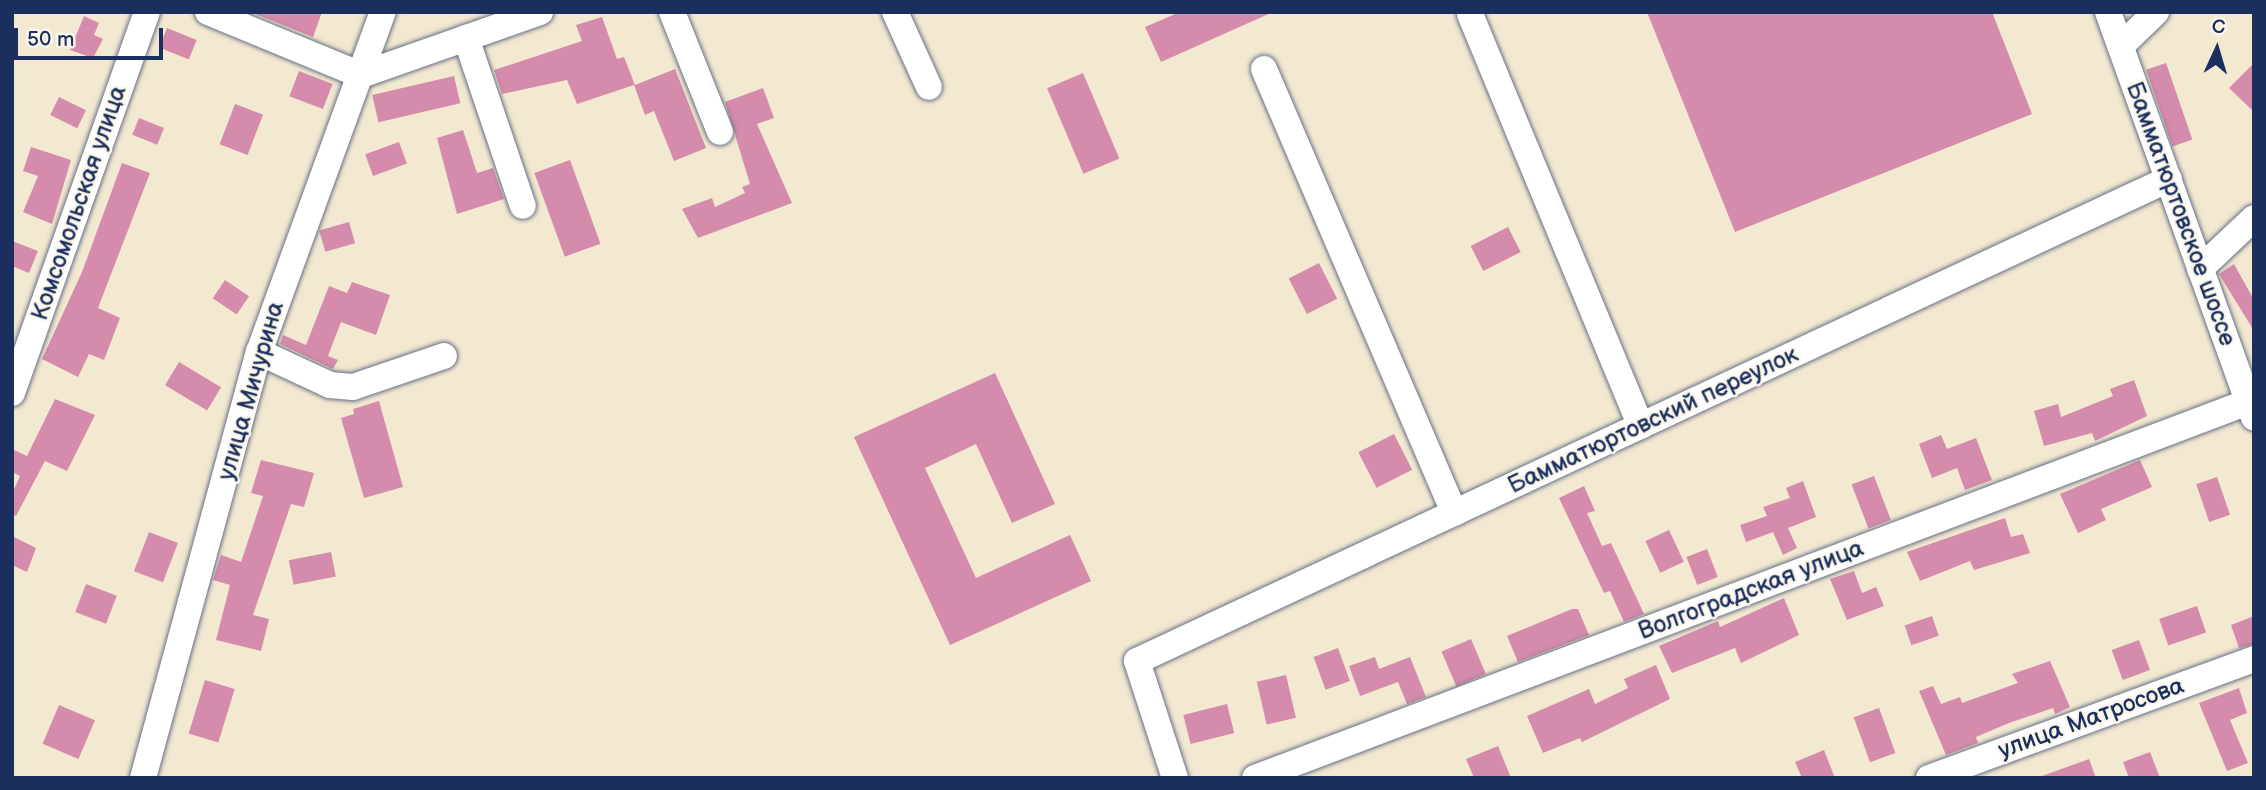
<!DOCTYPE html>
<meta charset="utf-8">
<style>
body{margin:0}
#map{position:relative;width:2266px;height:790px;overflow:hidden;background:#f3e9d1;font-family:"Balsamiq Sans",sans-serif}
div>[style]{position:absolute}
.building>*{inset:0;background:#d58bab;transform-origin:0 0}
.roads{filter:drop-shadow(0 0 2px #677086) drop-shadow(0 0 2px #677086)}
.minor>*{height:26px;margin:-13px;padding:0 13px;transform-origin:13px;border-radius:13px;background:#fff}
span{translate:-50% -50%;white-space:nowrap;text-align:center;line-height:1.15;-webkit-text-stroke:5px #fbf7ec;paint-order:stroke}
.street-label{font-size:24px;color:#1b2f5e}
.frame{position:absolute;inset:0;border:14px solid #1b2f5e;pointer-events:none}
.north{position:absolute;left:2182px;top:14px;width:70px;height:70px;-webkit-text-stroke:5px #fbf7ec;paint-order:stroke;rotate:4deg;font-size:19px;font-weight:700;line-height:28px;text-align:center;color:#1b2f5e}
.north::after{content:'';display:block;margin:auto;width:24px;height:32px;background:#1b2f5e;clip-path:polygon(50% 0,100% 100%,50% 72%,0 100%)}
.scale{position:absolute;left:14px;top:28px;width:149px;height:32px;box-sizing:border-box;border:4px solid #1b2f5e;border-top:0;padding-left:9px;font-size:21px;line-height:24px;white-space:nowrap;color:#1b2f5e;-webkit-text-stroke:5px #fbf7ec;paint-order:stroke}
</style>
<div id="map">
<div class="building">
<i style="clip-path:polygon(250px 12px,322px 12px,313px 37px)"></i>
<i style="clip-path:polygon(1180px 12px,1273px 12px,1161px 62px,1145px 27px)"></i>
<i style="clip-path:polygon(1647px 12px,1992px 12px,2032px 114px,1735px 232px)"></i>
<i style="clip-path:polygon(84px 16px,99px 23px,94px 35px,103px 39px,93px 58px,70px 50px)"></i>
<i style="clip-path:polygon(602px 17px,617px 59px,624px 57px,635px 85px,675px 69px,706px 148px,674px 161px,654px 111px,645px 115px,634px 85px,577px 104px,567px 80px,502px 94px,494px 70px,582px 41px,576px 25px)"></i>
<i style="left:167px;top:28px;width:32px;height:21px;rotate:22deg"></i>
<i style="left:2166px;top:63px;width:81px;height:21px;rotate:71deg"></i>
<i style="clip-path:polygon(2254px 63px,2254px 112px,2229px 88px)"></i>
<i style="left:299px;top:71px;width:36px;height:27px;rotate:21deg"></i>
<i style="left:1083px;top:73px;width:93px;height:39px;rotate:67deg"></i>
<i style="left:454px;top:76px;width:28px;height:84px;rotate:77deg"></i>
<i style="clip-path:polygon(763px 88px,774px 118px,757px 124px,792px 203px,698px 238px,682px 209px,712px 198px,715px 207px,745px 193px,742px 187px,750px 184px,725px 102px)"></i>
<i style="left:59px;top:97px;width:30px;height:20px;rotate:26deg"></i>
<i style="left:235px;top:104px;width:30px;height:43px;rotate:21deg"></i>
<i style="left:139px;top:118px;width:27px;height:18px;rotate:22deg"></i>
<i style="clip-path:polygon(463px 130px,477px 173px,493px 168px,504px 199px,457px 214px,437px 138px)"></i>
<i style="left:399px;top:142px;width:23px;height:36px;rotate:70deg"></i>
<i style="clip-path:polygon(31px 147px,71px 160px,52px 224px,23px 212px,38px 176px,23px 171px)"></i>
<i style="left:570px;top:160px;width:89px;height:38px;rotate:70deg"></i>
<i style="clip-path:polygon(122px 163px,150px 173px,98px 308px,120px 318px,104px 360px,89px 354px,78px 377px,42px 359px,82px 272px)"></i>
<i style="left:349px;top:222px;width:22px;height:31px;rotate:74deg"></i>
<i style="left:1508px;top:227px;width:28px;height:42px;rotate:63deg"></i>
<i style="clip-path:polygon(12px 241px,38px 251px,29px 273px,12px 266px)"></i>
<i style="left:1319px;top:263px;width:40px;height:34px;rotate:63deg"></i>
<i style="clip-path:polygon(2234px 264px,2254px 300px,2254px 331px,2219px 274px)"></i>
<i style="left:225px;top:280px;width:29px;height:22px;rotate:34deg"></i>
<i style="clip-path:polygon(352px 282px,390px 295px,376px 335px,341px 322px,328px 356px,338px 360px,333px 369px,280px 344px,283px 335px,306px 345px,329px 286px,347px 293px)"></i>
<i style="left:179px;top:362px;width:49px;height:27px;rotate:31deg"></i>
<i style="clip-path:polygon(995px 373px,1055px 504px,1012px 523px,976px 444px,925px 468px,976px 578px,1070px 535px,1091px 581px,950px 645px,854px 437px)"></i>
<i style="clip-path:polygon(2134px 380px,2147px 416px,2095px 441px,2092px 433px,2044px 446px,2034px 411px,2058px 404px,2061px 417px,2113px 396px,2110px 389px)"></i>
<i style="clip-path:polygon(55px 399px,95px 415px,67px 471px,45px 461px,16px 516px,12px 514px,12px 494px,20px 476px,12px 472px,12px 449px,27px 456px)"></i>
<i style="clip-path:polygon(379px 401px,403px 487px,364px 498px,341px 418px,354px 414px,353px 409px)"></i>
<i style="left:1394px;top:434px;width:40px;height:40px;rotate:63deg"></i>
<i style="clip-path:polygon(1941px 435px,1947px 449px,1976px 438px,1992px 480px,1965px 490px,1957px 468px,1932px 478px,1919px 444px)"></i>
<i style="clip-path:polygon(261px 460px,314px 473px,304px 507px,291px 504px,253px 615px,269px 619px,261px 651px,216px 640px,230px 585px,213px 580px,221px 555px,241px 562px,263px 496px,251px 493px)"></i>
<i style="clip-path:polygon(2140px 460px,2152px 487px,2101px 509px,2106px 520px,2078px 533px,2060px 494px)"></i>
<i style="left:1874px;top:476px;width:47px;height:24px;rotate:69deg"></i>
<i style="left:2217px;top:477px;width:40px;height:22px;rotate:71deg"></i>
<i style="clip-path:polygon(1803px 481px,1816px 517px,1788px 528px,1797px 548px,1783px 555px,1773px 532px,1746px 542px,1740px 525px,1767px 516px,1763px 507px,1790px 498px,1786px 488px)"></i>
<i style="clip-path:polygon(1584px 486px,1595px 511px,1587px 513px,1602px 546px,1611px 543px,1644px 614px,1624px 622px,1610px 591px,1604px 593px,1559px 498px)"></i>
<i style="clip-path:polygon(2005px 518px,2011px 537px,2023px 534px,2030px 553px,1974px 570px,1970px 561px,1920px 581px,1907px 552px)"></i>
<i style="left:1669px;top:530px;width:35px;height:26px;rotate:65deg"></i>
<i style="left:149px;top:532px;width:31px;height:42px;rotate:21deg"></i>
<i style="clip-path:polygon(12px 536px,36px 548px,27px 572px,12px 565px)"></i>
<i style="left:1707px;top:549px;width:30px;height:22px;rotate:69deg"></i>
<i style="left:331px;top:552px;width:25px;height:43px;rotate:79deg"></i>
<i style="clip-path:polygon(1854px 571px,1862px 593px,1876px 587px,1884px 606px,1847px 620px,1830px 579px)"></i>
<i style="left:86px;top:584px;width:33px;height:30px;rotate:21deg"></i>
<i style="clip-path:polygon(1784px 598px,1799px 635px,1741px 663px,1735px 648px,1672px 673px,1659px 646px,1718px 621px,1720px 627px)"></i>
<i style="left:2197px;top:606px;width:28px;height:40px;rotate:71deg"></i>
<i style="clip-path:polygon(1572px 609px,1578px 609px,1589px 635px,1518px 662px,1507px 636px)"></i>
<i style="left:1932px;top:616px;width:21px;height:29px;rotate:71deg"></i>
<i style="clip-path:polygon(2254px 616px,2254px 644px,2239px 648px,2231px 625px)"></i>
<i style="left:1471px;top:639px;width:38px;height:32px;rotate:67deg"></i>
<i style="left:2139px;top:640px;width:32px;height:29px;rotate:70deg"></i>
<i style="left:1338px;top:648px;width:35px;height:26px;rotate:70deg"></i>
<i style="clip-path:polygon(1375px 657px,1379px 669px,1410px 657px,1426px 697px,1407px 704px,1398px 682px,1360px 696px,1349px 666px)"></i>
<i style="clip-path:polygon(2050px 661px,2070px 707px,2055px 714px,2053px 708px,2009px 723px,1976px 737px,1978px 743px,1946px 755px,1919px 691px,1933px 686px,1941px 704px,1960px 697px,1962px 703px,2018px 683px,2012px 674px)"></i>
<i style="clip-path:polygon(1656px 665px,1670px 699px,1582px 742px,1580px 738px,1543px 753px,1527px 716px,1589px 689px,1595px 704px,1628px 688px,1624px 679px)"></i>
<i style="left:1286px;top:675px;width:44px;height:30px;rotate:77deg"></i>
<i style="left:205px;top:680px;width:31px;height:56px;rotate:17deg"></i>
<i style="clip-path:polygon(2239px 688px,2247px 713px,2230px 720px,2248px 763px,2227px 771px,2199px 703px)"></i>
<i style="left:1227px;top:704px;width:30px;height:45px;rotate:76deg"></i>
<i style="left:59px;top:705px;width:39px;height:42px;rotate:23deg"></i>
<i style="left:1879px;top:708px;width:48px;height:27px;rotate:70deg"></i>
<i style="clip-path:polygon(1498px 746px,1511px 778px,1474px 778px,1466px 759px)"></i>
<i style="clip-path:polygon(1824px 750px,1835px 778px,1802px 778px,1795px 762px)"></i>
<i style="clip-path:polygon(2150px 752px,2160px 778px,2129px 778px,2123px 762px)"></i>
<i style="clip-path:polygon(2089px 759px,2096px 778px,2042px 778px,2042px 776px)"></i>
</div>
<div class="roads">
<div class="minor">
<i style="left:208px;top:12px;width:165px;rotate:22.4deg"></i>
<i style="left:361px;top:75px;width:190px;rotate:-19.4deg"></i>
<i style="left:672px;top:12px;width:129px;rotate:68.2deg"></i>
<i style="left:895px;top:12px;width:82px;rotate:65.6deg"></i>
<i style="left:2108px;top:12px;width:431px;rotate:70.2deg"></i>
<i style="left:1470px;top:14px;width:446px;rotate:67.5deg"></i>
<i style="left:466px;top:38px;width:177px;rotate:71.3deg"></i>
<i style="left:2121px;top:46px;width:49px;rotate:-44.2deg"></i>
<i style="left:1264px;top:69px;width:483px;rotate:66.8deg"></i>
<i style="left:2200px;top:269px;width:74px;rotate:-43.4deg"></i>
<i style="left:259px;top:352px;width:78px;rotate:24.9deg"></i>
<i style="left:330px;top:385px;width:23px;rotate:5deg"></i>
<i style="left:353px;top:387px;width:96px;rotate:-18.8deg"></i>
<i style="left:12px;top:393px;width:404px;rotate:-70.5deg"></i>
<i style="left:143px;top:778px;width:442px;rotate:-74.8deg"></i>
<i style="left:259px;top:352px;width:362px;rotate:-70deg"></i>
<i style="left:1175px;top:778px;width:123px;rotate:-108deg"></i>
<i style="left:1137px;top:661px;width:1139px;rotate:-25.04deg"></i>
<i style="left:1255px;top:778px;width:1062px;rotate:-20.74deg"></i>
<i style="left:1929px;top:778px;width:346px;rotate:-20.1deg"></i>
</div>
</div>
<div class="street-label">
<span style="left:79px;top:203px;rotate:-71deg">Комсомольская улица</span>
<span style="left:2181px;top:214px;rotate:70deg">Бамматюртовское шоссе</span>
<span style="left:251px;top:391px;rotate:-74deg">улица Мичурина</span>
<span style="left:1653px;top:420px;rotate:-25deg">Бамматюртовский переулок</span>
<span style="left:1751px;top:590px;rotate:-21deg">Волгоградская улица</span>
<span style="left:2091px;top:718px;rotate:-20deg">улица Матросова</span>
</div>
<div class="frame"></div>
<div class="north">С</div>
<div class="scale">50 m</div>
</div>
